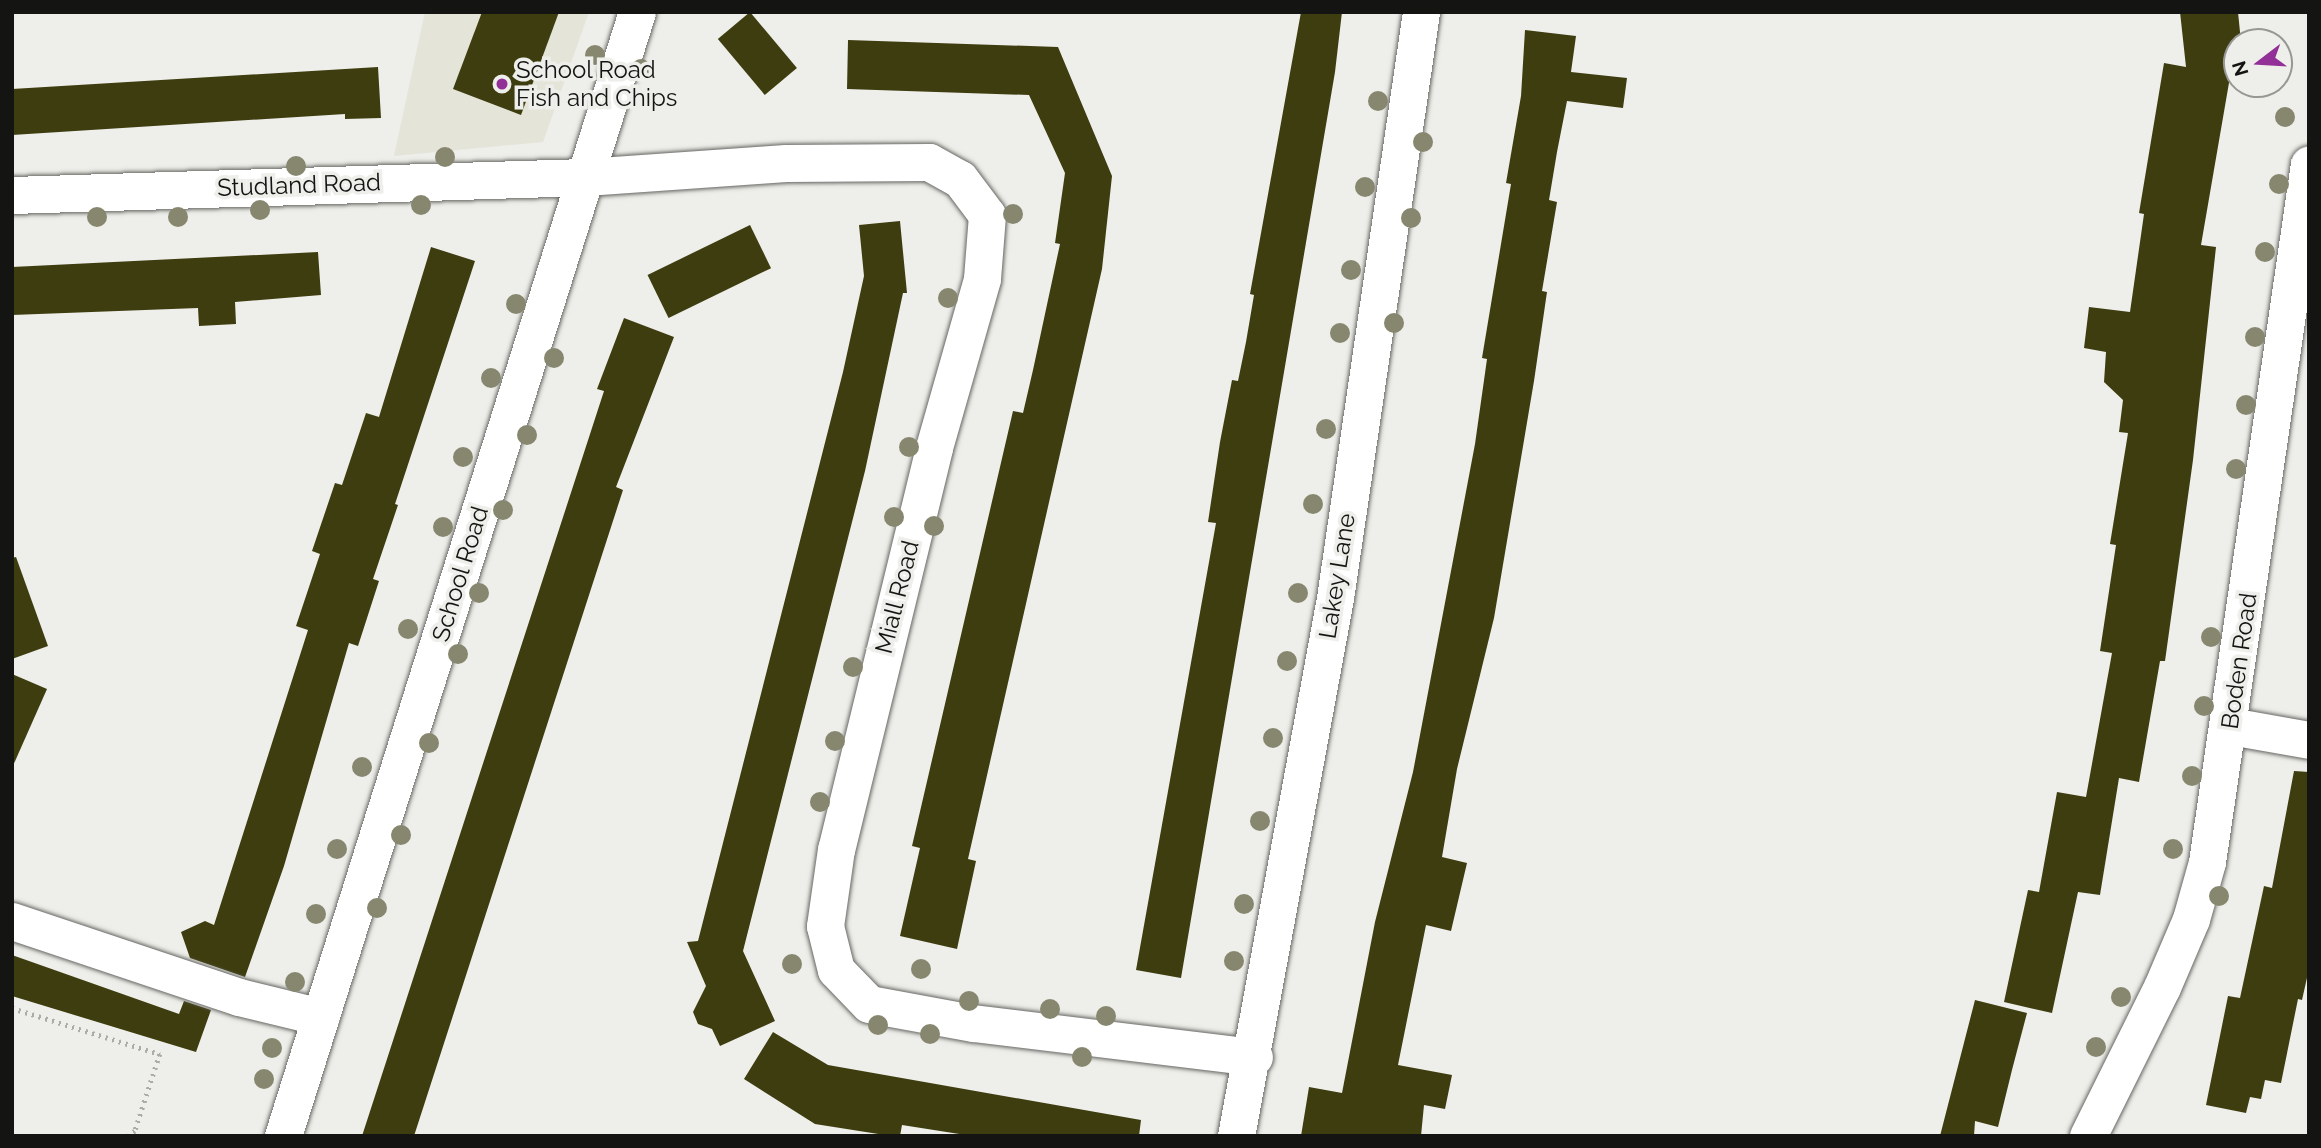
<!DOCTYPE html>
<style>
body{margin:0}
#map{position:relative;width:2321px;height:1148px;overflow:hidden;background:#eeeeea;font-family:Raleway,sans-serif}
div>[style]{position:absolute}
.built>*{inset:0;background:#e4e4d9}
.building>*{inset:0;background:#3e3d0f;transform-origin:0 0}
.path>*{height:4.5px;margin-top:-2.25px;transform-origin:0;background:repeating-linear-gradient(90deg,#ababa8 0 2px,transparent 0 7px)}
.roads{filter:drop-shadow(0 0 2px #666663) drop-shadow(0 0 2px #666663)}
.minor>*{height:37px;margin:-18.5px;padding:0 18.5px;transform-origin:18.5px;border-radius:18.5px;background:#fff}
.trees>*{width:20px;height:20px;margin:-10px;border-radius:50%;background:#878770}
.dots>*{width:19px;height:19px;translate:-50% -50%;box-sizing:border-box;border:4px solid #eeeeea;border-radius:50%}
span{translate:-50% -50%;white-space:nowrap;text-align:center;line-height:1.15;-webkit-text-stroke:7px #eeeeea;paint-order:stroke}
.poi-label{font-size:24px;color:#141413}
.left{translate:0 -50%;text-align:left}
.street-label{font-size:24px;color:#141413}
.frame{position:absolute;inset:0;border:14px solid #141413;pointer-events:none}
.north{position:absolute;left:2223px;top:28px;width:70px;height:70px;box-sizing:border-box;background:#eeeeea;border:2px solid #979794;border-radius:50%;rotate:253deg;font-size:19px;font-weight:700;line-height:28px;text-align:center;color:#141413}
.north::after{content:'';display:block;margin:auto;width:24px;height:32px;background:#923098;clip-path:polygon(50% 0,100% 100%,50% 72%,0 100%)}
</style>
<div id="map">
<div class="built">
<i style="clip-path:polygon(425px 12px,589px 12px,543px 142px,394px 156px)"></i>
</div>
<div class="building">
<i style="clip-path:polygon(482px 12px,559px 12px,521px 115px,453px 89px)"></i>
<i style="left:750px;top:12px;width:73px;height:42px;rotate:50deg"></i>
<i style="clip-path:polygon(1301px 12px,1342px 12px,1335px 72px,1181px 978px,1136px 970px,1216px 523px,1208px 522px,1220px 442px,1232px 380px,1238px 381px,1246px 342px,1254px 295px,1250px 294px)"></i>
<i style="clip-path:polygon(2180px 12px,2238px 12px,2241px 42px,2235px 48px,2201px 245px,2216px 247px,2193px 460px,2165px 661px,2160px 661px,2139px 782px,2119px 778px,2100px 895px,2078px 892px,2052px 1013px,2004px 1002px,2028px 890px,2039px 892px,2057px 792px,2086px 797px,2112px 653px,2100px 651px,2116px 545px,2110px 544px,2128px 433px,2119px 432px,2123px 400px,2104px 382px,2106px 352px,2084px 348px,2089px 307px,2130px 312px,2144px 214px,2139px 213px,2164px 63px,2186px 67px)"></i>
<i style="clip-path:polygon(1525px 30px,1576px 36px,1571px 72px,1627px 78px,1623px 108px,1567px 101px,1557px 152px,1549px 200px,1557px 202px,1542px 291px,1547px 292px,1534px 381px,1494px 618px,1457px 769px,1442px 857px,1467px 863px,1451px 931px,1426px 925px,1398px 1065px,1452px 1075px,1445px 1109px,1424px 1105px,1421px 1136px,1301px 1136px,1309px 1087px,1342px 1093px,1375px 922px,1413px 772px,1475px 444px,1487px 359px,1482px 358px,1511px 184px,1506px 183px,1521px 96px)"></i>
<i style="clip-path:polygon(848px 40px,1058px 47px,1112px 176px,1102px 269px,968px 859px,976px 861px,957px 949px,900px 936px,920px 848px,912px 846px,1013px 411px,1023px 413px,1033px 370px,1060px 244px,1055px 243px,1065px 173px,1029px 95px,847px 89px)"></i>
<i style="clip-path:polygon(378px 67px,381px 118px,345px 119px,345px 114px,12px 135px,12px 89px)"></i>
<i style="clip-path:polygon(900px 221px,907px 293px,903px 293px,865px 471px,743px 951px,775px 1021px,720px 1046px,712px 1029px,698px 1024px,693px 1012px,706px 986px,687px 942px,698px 941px,843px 372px,864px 276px,859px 225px)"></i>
<i style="left:750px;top:225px;width:48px;height:114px;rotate:64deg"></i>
<i style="clip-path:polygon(431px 247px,475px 261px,395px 504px,398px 505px,373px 579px,379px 581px,358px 646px,349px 643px,284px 866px,245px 977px,190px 958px,181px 932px,205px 921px,214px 925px,308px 630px,296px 626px,320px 554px,312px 551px,335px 483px,342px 485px,366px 413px,379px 417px)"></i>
<i style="clip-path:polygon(318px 252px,321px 295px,235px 302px,236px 324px,199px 326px,198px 308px,12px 315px,12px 267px)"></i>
<i style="clip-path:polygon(624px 318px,674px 337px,616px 487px,623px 490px,414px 1136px,362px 1136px,604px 391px,597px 389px)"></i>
<i style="clip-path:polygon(16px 557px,48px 646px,12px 659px,12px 558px)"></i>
<i style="clip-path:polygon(12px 674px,47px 689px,12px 768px)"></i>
<i style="clip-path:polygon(2294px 771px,2309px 772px,2309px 969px,2302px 1000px,2298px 999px,2281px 1083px,2265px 1080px,2261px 1099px,2250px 1097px,2246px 1113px,2206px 1105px,2228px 996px,2240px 998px,2264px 886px,2272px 888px)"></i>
<i style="clip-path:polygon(12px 955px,179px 1014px,184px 1001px,211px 1010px,196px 1052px,12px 996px)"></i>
<i style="clip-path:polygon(1975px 1000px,2027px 1013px,2012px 1070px,1998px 1127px,1975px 1121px,1974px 1136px,1940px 1136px)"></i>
<i style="clip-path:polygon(773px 1032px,828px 1065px,1141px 1120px,1139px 1136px,972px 1136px,902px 1125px,900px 1136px,891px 1136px,815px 1124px,744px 1079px)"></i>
</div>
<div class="path">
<i style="left:12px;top:1008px;width:155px;rotate:17.3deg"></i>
<i style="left:160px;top:1054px;width:81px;rotate:108deg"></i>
<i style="left:135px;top:1131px;width:8px;rotate:140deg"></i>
</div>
<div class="roads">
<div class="minor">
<i style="left:12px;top:195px;width:573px;rotate:-1.8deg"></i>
<i style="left:585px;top:177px;width:201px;rotate:-4deg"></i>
<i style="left:786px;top:163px;width:143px;rotate:-0.4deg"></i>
<i style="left:929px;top:162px;width:35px;rotate:29deg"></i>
<i style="left:960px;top:179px;width:45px;rotate:53.1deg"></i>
<i style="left:987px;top:215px;width:64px;rotate:94.5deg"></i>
<i style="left:982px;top:279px;width:176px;rotate:105.9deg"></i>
<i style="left:934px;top:448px;width:413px;rotate:103.7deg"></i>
<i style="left:836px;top:849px;width:78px;rotate:98.1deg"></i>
<i style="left:825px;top:926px;width:45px;rotate:76deg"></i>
<i style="left:836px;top:970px;width:47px;rotate:45.9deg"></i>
<i style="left:869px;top:1004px;width:106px;rotate:10.4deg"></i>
<i style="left:973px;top:1023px;width:283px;rotate:6.9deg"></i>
<i style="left:2230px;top:726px;width:80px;rotate:10deg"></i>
<i style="left:12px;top:921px;width:239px;rotate:18.5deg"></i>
<i style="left:239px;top:997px;width:84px;rotate:13.7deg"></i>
<i style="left:283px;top:1136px;width:1178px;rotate:-72.52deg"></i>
<i style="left:1236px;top:1136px;width:547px;rotate:-79.57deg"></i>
<i style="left:1335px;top:598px;width:592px;rotate:-81.65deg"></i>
<i style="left:2088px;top:1136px;width:166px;rotate:-63.6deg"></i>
<i style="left:2162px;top:987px;width:74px;rotate:-66.9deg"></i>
<i style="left:2191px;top:919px;width:59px;rotate:-74.3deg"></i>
<i style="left:2207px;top:862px;width:705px;rotate:-81.69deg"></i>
</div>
</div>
<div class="trees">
<i style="left:595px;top:55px"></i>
<i style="left:641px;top:69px"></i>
<i style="left:1378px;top:101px"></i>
<i style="left:2285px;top:117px"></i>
<i style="left:1423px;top:142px"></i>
<i style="left:445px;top:157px"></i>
<i style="left:296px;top:166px"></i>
<i style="left:2279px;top:184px"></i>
<i style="left:1365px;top:187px"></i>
<i style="left:421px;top:205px"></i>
<i style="left:260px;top:210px"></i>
<i style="left:1013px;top:214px"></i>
<i style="left:97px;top:217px"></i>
<i style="left:178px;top:217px"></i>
<i style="left:1411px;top:218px"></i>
<i style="left:2265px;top:252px"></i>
<i style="left:1351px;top:270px"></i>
<i style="left:948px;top:298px"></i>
<i style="left:516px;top:304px"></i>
<i style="left:1394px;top:323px"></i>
<i style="left:1340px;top:333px"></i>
<i style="left:2255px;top:337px"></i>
<i style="left:554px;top:358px"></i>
<i style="left:491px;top:378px"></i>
<i style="left:2246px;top:405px"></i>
<i style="left:1326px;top:429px"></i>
<i style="left:527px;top:435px"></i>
<i style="left:909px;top:447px"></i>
<i style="left:463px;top:457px"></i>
<i style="left:2236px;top:469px"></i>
<i style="left:1313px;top:504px"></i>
<i style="left:503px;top:510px"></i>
<i style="left:894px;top:517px"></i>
<i style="left:934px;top:526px"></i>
<i style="left:443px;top:527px"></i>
<i style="left:479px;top:593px"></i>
<i style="left:1298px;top:593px"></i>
<i style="left:408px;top:629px"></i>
<i style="left:2211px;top:637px"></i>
<i style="left:458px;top:654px"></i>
<i style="left:1287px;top:661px"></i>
<i style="left:853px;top:667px"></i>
<i style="left:2204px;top:706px"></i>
<i style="left:1273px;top:738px"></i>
<i style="left:835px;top:741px"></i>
<i style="left:429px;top:743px"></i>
<i style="left:362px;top:767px"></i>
<i style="left:2192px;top:776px"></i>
<i style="left:820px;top:802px"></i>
<i style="left:1260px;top:821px"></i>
<i style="left:401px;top:835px"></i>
<i style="left:337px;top:849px"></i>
<i style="left:2173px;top:849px"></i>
<i style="left:2219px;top:896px"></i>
<i style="left:1244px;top:904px"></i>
<i style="left:377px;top:908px"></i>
<i style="left:316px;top:914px"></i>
<i style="left:1234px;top:961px"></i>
<i style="left:792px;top:964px"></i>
<i style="left:921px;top:969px"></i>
<i style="left:295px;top:982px"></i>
<i style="left:2121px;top:997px"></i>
<i style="left:969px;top:1001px"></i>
<i style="left:1050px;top:1009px"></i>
<i style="left:1106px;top:1016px"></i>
<i style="left:878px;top:1025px"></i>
<i style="left:930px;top:1034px"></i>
<i style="left:2096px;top:1047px"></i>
<i style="left:272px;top:1048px"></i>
<i style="left:1082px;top:1057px"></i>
<i style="left:264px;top:1079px"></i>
</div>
<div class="dots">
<i style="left:502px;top:84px;background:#923098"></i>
</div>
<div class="poi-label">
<span class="left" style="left:516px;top:84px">School Road<br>Fish and Chips</span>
</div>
<div class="street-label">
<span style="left:299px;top:185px;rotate:-2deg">Studland Road</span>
<span style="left:460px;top:574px;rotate:-73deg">School Road</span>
<span style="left:1337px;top:576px;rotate:-81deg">Lakey Lane</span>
<span style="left:897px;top:597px;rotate:-76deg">Miall Road</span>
<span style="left:2239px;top:661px;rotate:-82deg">Boden Road</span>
</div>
<div class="frame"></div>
<div class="north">N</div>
</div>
